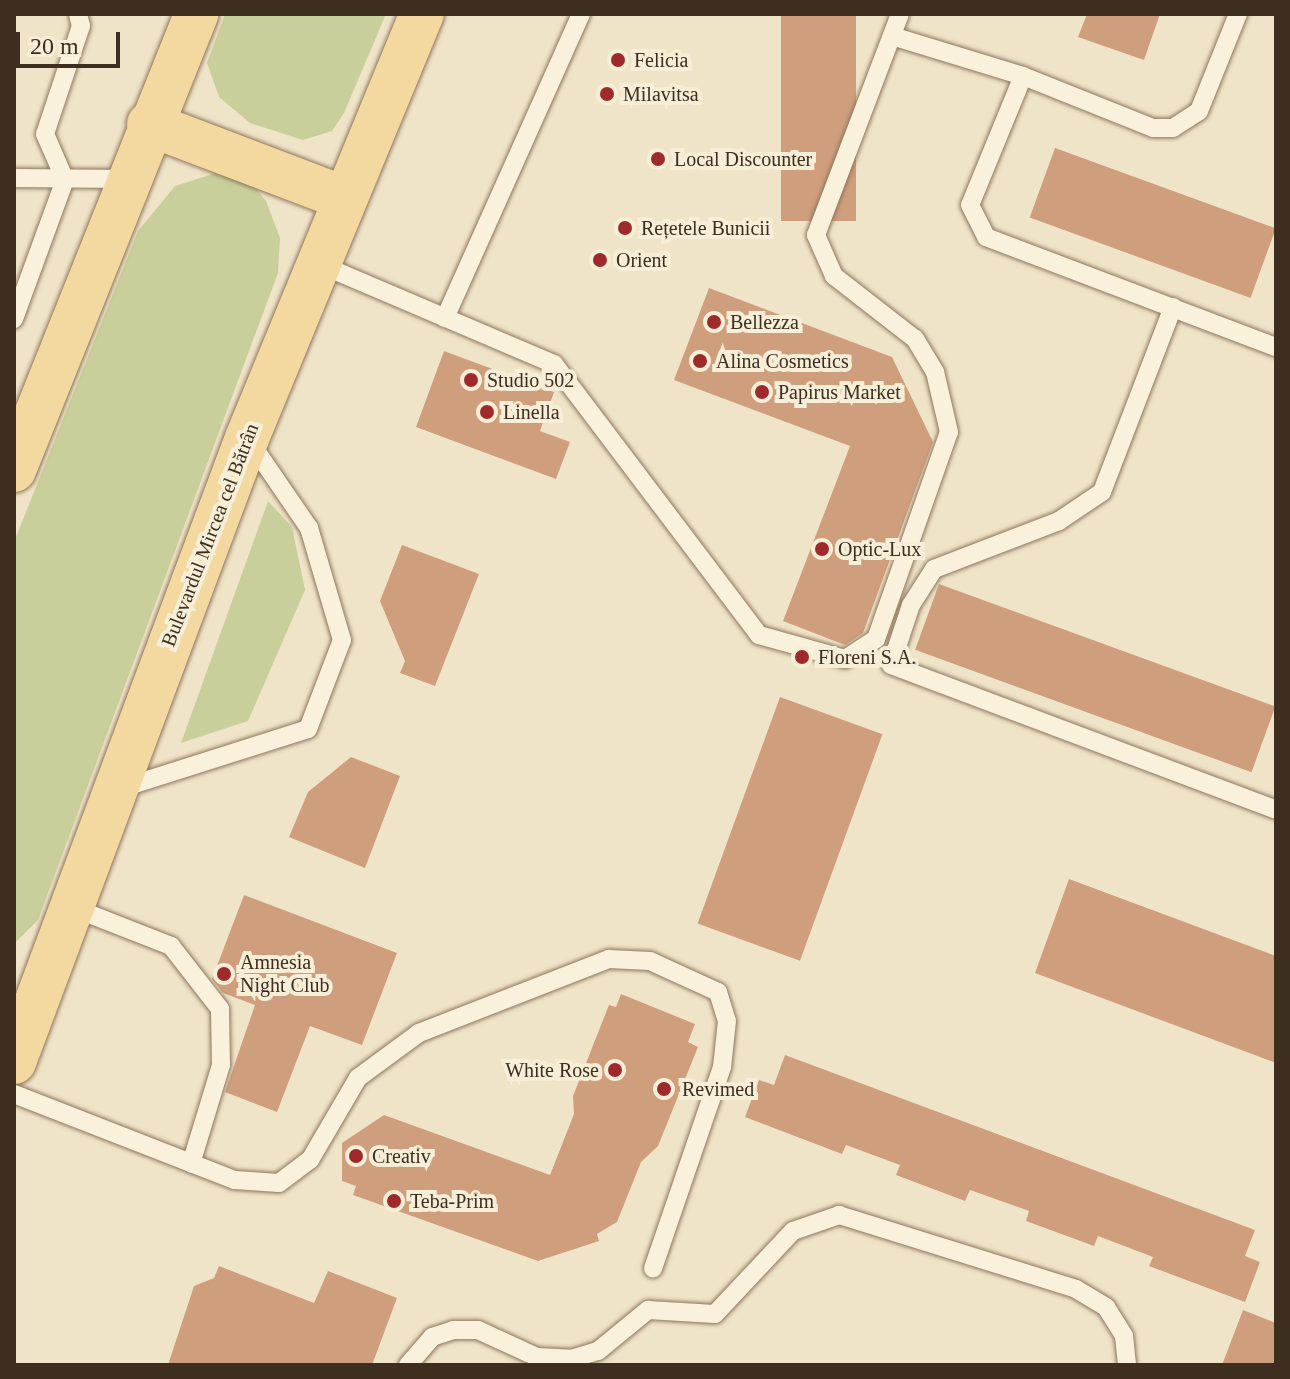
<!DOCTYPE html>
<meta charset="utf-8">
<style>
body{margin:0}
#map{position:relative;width:1290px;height:1379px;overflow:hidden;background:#f0e4c8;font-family:Georgia,serif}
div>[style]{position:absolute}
.green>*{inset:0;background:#c9cf9b}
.building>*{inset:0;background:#cf9f7d;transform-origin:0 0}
.roads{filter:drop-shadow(0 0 2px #8d765c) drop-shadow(0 0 2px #8d765c)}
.service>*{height:18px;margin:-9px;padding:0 9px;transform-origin:9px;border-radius:9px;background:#faf1dc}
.primary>*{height:44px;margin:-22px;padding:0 22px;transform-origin:22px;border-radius:22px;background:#f3d9a0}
.dots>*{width:22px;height:22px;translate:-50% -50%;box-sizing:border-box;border:4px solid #f7eed8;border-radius:50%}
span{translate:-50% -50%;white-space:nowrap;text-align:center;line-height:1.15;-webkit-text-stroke:8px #f7eed8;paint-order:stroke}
.poi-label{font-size:20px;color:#3d2e20}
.left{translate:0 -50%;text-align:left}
.right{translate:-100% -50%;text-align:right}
.street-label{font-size:20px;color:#3d2e20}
.frame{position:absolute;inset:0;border:16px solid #3d2e20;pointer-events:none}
.scale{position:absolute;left:16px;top:32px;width:104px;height:36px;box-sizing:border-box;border:4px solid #3d2e20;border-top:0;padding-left:10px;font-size:24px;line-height:28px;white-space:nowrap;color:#3d2e20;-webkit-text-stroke:6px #f7eed8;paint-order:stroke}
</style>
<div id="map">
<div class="green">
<i style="clip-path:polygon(225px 14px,386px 14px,344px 113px,332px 131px,303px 140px,250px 123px,219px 97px,207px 63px)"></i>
<i style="clip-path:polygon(219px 172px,252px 184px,266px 201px,280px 238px,278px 273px,38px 920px,14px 944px,14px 542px,138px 231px,175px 186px)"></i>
<i style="clip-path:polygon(268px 501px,292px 527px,305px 590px,248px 721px,181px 743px)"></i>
</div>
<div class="building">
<i style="left:781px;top:14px;width:75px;height:207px"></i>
<i style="clip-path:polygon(1087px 14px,1160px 14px,1144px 60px,1078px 37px)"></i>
<i style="left:1055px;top:148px;width:235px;height:74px;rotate:20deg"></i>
<i style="clip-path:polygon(709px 288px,892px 357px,933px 442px,863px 633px,845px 645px,783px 621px,850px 446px,674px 380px)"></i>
<i style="clip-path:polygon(444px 351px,554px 392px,540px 431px,570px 442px,556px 479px,416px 427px)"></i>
<i style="clip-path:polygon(402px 545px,479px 574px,435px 686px,400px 673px,405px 661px,380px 601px)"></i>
<i style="left:939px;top:584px;width:358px;height:70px;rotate:20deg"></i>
<i style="left:780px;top:697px;width:109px;height:241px;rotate:20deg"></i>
<i style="clip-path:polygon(351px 757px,400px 776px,365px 868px,289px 837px,308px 792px)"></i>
<i style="clip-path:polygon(1069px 879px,1276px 956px,1276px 1063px,1035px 973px)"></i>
<i style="clip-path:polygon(244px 895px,397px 953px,362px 1045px,310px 1026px,277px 1112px,225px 1092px,255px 1005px,223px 993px,212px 979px)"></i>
<i style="clip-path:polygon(621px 994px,695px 1024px,688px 1042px,698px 1047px,658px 1146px,641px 1162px,617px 1222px,597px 1234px,599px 1241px,538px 1261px,353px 1195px,356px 1186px,342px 1181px,342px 1143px,384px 1115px,550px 1175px,574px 1114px,573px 1096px,609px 1005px,616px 1007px)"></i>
<i style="clip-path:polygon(785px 1055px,1255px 1230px,1245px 1256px,1260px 1262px,1245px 1302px,1149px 1266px,1153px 1257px,1098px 1236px,1094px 1246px,1026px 1221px,1029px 1211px,970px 1190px,965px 1201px,896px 1175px,900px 1165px,846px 1145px,842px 1154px,745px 1117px,759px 1080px,774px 1085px)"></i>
<i style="clip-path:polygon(219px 1266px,314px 1303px,328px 1271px,397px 1298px,372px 1365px,168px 1365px,194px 1286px,214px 1278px)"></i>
<i style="clip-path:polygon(1243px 1310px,1276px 1323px,1276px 1365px,1222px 1365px)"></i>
</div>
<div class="roads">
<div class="service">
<i style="left:892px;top:36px;width:137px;rotate:17deg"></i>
<i style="left:1023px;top:76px;width:140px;rotate:21.8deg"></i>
<i style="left:1153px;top:128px;width:20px"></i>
<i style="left:1173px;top:128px;width:31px;rotate:-33deg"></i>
<i style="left:1199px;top:111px;width:105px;rotate:-68.1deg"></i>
<i style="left:1023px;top:76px;width:139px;rotate:112.3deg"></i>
<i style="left:970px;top:205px;width:36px;rotate:63deg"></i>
<i style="left:986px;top:237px;width:310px;rotate:20.8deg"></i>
<i style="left:14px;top:178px;width:113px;rotate:0.5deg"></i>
<i style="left:317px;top:263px;width:258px;rotate:23.1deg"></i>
<i style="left:554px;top:364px;width:340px;rotate:52.9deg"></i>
<i style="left:759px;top:635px;width:89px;rotate:15.6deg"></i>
<i style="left:845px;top:659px;width:37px;rotate:-33deg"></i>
<i style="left:876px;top:639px;width:219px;rotate:-70.6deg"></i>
<i style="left:949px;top:432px;width:62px;rotate:-103.1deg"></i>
<i style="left:935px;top:372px;width:39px;rotate:-121deg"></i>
<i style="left:915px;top:339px;width:103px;rotate:-142.1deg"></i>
<i style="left:834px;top:276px;width:45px;rotate:-113.7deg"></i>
<i style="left:816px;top:235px;width:236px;rotate:-69.2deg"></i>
<i style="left:1173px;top:307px;width:198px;rotate:111deg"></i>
<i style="left:1102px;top:492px;width:52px;rotate:146deg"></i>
<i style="left:1059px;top:521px;width:134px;rotate:159deg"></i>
<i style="left:934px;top:569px;width:43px;rotate:122.6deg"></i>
<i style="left:911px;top:605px;width:63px;rotate:108.4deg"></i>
<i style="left:891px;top:665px;width:411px;rotate:20.6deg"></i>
<i style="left:445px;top:318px;width:333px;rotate:-65.9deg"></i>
<i style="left:14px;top:319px;width:148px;rotate:-69.9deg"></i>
<i style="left:65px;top:180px;width:50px;rotate:-113.5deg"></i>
<i style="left:45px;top:134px;width:114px;rotate:-71.6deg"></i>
<i style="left:81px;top:26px;width:12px;rotate:-104deg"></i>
<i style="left:119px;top:789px;width:198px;rotate:-17.6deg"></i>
<i style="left:308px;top:729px;width:95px;rotate:-69.1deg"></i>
<i style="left:342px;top:640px;width:117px;rotate:-106.4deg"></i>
<i style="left:309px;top:528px;width:108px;rotate:-124.4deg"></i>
<i style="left:69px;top:906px;width:110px;rotate:21.4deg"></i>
<i style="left:171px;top:946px;width:80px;rotate:52.1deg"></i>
<i style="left:220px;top:1009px;width:56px;rotate:89deg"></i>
<i style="left:221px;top:1065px;width:103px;rotate:106.9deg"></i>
<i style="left:14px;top:1094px;width:237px;rotate:21.3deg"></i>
<i style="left:235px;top:1180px;width:44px;rotate:3.9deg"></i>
<i style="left:279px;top:1183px;width:39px;rotate:-37deg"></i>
<i style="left:310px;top:1160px;width:95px;rotate:-59.7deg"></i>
<i style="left:358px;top:1078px;width:76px;rotate:-36.4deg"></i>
<i style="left:419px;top:1033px;width:204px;rotate:-21.3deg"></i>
<i style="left:609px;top:959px;width:41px;rotate:2.8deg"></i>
<i style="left:650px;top:961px;width:75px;rotate:24.5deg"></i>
<i style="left:718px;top:992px;width:30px;rotate:73deg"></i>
<i style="left:727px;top:1021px;width:46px;rotate:96.2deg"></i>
<i style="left:722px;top:1067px;width:213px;rotate:108.9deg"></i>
<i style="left:408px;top:1365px;width:37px;rotate:-49deg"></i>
<i style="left:432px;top:1337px;width:22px;rotate:-18deg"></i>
<i style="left:453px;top:1330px;width:25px"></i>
<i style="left:478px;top:1330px;width:65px;rotate:24.6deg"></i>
<i style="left:537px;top:1357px;width:34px;rotate:3deg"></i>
<i style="left:571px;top:1359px;width:28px;rotate:-17deg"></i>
<i style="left:598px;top:1351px;width:65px;rotate:-39.4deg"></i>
<i style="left:648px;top:1310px;width:67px;rotate:3.4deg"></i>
<i style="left:715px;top:1314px;width:114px;rotate:-46.8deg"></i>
<i style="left:793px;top:1231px;width:49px;rotate:-19.2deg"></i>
<i style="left:839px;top:1215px;width:248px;rotate:17.3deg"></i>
<i style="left:1076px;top:1289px;width:35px;rotate:31deg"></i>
<i style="left:1106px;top:1307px;width:34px;rotate:58deg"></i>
<i style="left:1124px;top:1336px;width:29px;rotate:84deg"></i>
</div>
<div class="primary">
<i style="left:149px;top:124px;width:209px;rotate:20.8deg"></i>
<i style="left:14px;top:470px;width:491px;rotate:-68.2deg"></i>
<i style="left:14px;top:1062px;width:666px;rotate:-69.52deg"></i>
<i style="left:247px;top:438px;width:459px;rotate:-67.6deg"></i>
</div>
</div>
<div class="dots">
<i style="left:618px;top:60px;background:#9e2a2b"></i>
<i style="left:607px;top:94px;background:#9e2a2b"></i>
<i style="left:658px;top:159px;background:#9e2a2b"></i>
<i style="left:625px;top:228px;background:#9e2a2b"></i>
<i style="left:600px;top:260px;background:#9e2a2b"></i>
<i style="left:714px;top:322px;background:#9e2a2b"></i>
<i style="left:700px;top:361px;background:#9e2a2b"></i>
<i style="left:471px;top:380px;background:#9e2a2b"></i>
<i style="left:762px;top:392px;background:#9e2a2b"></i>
<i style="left:487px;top:412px;background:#9e2a2b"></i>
<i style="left:822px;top:549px;background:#9e2a2b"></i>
<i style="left:802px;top:657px;background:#9e2a2b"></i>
<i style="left:224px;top:974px;background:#9e2a2b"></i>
<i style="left:615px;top:1070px;background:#9e2a2b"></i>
<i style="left:664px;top:1089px;background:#9e2a2b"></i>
<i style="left:356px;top:1156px;background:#9e2a2b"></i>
<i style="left:394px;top:1201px;background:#9e2a2b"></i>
</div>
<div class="poi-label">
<span class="left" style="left:634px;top:60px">Felicia</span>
<span class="left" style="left:623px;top:94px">Milavitsa</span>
<span class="left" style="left:674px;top:159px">Local Discounter</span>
<span class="left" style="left:641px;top:228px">Rețetele Bunicii</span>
<span class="left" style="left:616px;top:260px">Orient</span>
<span class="left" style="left:730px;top:322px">Bellezza</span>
<span class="left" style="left:716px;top:361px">Alina Cosmetics</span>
<span class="left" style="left:487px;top:380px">Studio 502</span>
<span class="left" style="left:778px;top:392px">Papirus Market</span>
<span class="left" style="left:503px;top:412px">Linella</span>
<span class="left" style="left:838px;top:549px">Optic-Lux</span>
<span class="left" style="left:818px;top:657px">Floreni S.A.</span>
<span class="left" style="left:240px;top:974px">Amnesia<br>Night Club</span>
<span class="right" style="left:599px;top:1070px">White Rose</span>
<span class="left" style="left:682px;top:1089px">Revimed</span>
<span class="left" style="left:372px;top:1156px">Creativ</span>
<span class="left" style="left:410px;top:1201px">Teba-Prim</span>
</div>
<div class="street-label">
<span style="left:210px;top:535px;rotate:-69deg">Bulevardul Mircea cel Bătrân</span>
</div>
<div class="frame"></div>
<div class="scale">20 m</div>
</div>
